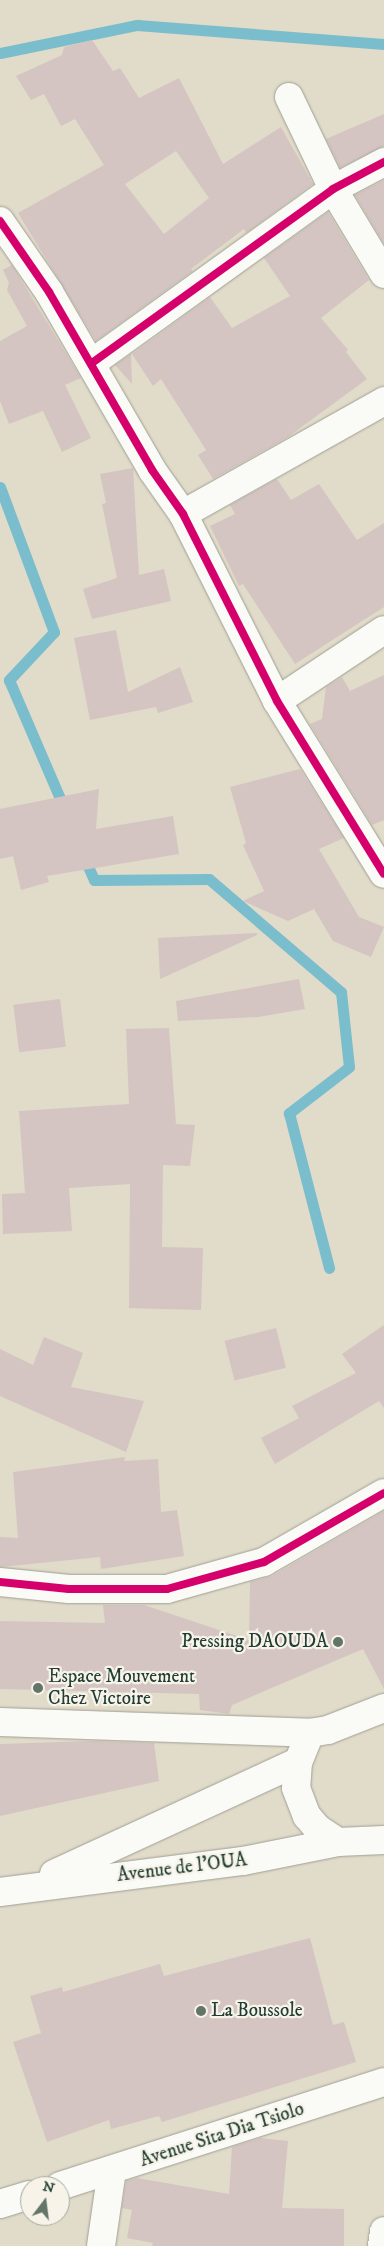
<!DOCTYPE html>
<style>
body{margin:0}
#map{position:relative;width:384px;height:2246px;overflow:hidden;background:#e1dbc9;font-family:"IM FELL DW Pica",serif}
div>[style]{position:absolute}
.stream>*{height:11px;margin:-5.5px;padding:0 5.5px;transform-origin:5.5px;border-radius:5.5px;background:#7abdcc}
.building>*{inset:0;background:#d4c5c2;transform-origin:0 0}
.roads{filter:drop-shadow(0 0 1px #a0a095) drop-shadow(0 0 1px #a0a095)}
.minor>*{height:28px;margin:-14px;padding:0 14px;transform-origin:14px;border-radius:14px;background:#fafaf7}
.major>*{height:28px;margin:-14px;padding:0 14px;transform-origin:14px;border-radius:14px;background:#fafaf7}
.cycleway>*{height:8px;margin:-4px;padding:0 4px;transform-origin:4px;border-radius:4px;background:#d6006c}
.dots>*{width:14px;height:14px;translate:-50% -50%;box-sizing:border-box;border:2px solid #f7f3e8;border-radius:50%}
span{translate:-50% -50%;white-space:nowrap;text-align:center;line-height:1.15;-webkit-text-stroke:4.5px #f7f3e8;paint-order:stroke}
.poi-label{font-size:19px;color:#1f3d34}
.right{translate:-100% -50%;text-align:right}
.left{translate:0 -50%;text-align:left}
.street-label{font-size:19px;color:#1f3d34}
.north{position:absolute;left:20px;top:2176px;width:50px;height:50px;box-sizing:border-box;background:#f7f3e8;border:1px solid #a1aaa0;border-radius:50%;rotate:15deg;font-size:14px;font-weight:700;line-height:20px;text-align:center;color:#1f3d34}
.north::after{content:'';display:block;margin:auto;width:18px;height:22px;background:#637468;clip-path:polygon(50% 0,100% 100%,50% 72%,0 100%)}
</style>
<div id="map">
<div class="stream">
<i style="left:0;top:53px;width:140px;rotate:-11.6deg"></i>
<i style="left:137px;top:25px;width:248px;rotate:4.4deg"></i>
<i style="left:0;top:487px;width:155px;rotate:69.6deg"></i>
<i style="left:54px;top:632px;width:66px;rotate:133.2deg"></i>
<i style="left:9px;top:680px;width:142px;rotate:66.7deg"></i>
<i style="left:83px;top:855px;width:27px;rotate:66deg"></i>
<i style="left:94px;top:880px;width:115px;rotate:-0.5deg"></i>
<i style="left:209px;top:879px;width:174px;rotate:40.6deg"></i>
<i style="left:341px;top:992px;width:75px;rotate:83.9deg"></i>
<i style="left:349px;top:1067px;width:76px;rotate:142.5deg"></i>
<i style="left:289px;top:1113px;width:160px;rotate:75.5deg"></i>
</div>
<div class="building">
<i style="clip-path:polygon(evenodd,92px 40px,113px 71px,120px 68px,139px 98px,179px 78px,223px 164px,281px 127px,313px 184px,246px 233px,244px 229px,191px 269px,193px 271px,96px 341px,18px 213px,104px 165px,75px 119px,61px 126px,44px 94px,31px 100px,16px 76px,62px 55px,64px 47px,92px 40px,176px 151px,209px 198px,164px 234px,125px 184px,176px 151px)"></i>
<i style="clip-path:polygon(384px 114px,384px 146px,340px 168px,326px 139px)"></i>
<i style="clip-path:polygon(384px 180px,384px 244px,355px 195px)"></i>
<i style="clip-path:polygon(328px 212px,369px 280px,321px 318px,348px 350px,346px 352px,367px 379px,288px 437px,213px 479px,198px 455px,206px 450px,161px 379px,153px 386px,132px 354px,210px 297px,232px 328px,290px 296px,264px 258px)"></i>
<i style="clip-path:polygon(12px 265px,81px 378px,65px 385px,91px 438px,62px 452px,43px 411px,9px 424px,0 401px,0 341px,27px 326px,7px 290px,9px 283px,3px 270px)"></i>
<i style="clip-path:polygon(131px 354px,132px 384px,115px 365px)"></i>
<i style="clip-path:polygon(133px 468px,139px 575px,164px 569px,171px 601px,92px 619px,83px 589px,117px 578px,102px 504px,106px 503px,100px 474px)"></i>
<i style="clip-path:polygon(277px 479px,291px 500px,319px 484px,357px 540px,384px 523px,384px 607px,295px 664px,243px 584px,239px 586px,210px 526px,235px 514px,230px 505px)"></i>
<i style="clip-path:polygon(116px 630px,128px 692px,180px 667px,193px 702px,158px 713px,156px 707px,90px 720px,74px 638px)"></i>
<i style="clip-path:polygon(384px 675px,384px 820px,372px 825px,310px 724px,322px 719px,326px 687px,342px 677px,350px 691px)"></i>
<i style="clip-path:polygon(300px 769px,344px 838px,319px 849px,359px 917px,384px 927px,371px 957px,333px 941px,314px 909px,288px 921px,243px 901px,264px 891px,243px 845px,246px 843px,230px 787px)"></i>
<i style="clip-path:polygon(99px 789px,96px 829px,173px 816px,179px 854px,47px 876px,49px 882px,21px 890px,13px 856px,0 859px,0 809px)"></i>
<i style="clip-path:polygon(257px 933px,257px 935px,160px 979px,158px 938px)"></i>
<i style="clip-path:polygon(299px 979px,305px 1009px,258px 1017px,178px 1021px,176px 1001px)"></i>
<i style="left:60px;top:999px;width:48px;height:47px;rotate:83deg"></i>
<i style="clip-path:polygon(169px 1028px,176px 1124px,195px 1125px,190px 1166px,163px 1165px,162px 1247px,203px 1248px,201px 1310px,129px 1308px,130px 1184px,69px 1188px,72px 1231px,3px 1234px,2px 1194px,25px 1193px,19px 1111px,129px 1104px,126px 1029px)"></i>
<i style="clip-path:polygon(384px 1325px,384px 1408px,379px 1401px,275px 1464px,261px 1438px,299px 1418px,292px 1406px,356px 1373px,342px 1354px)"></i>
<i style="left:276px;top:1328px;width:41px;height:53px;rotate:76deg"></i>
<i style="clip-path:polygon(44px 1337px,83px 1353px,71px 1387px,144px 1401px,126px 1452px,0 1396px,0 1349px,33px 1365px)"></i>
<i style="clip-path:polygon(125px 1457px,124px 1461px,158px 1459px,161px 1512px,177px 1510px,184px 1556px,101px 1569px,100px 1557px,0 1567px,0 1537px,18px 1538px,13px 1472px)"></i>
<i style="clip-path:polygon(384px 1511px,384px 1689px,363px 1649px,232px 1705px,229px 1714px,200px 1710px,199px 1694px,0 1689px,0 1621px,105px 1623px,103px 1605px,144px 1605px,249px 1640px,250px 1582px,272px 1576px)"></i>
<i style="clip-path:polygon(92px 1741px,154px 1743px,159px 1781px,0 1816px,0 1744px)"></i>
<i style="clip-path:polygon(310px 1938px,333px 2025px,344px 2022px,356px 2062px,162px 2122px,159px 2116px,111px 2129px,109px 2120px,47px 2142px,13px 2042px,41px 2033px,30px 1996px,62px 1987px,63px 1992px,160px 1964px,164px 1976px)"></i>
<i style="clip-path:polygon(260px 2138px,288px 2141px,282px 2208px,344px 2209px,344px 2246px,152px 2246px,153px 2243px,127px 2238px,132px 2210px,122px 2208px,126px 2181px,137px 2178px,229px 2194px,232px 2147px)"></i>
</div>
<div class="roads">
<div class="minor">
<i style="left:289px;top:97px;width:102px;rotate:64.4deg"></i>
<i style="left:333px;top:189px;width:99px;rotate:59deg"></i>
<i style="left:0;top:221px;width:86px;rotate:55.4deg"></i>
<i style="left:49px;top:292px;width:206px;rotate:59.9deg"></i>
<i style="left:152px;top:470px;width:54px;rotate:54.8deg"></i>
<i style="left:183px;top:514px;width:209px;rotate:63.3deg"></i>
<i style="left:277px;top:701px;width:203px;rotate:58.3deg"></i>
<i style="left:92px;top:363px;width:297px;rotate:-35.8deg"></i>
<i style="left:333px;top:189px;width:58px;rotate:-27.9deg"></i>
<i style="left:183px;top:514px;width:231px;rotate:-29.3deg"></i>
<i style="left:277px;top:701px;width:128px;rotate:-33.6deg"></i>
<i style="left:0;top:1582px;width:69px;rotate:5.8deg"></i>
<i style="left:69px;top:1589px;width:98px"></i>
<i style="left:167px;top:1589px;width:101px;rotate:-15.6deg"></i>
<i style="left:264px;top:1562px;width:138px;rotate:-29.9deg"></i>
<i style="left:0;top:1722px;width:310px;rotate:2deg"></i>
<i style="left:60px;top:2186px;width:340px;rotate:-17.8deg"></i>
<i style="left:0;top:2204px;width:31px;rotate:-17deg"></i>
<i style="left:101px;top:2246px;width:77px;rotate:-81.8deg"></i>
<i style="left:382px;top:2246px;width:15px;rotate:-82deg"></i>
</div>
<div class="major">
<i style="left:384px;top:1708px;width:60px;rotate:158.6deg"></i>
<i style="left:328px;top:1730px;width:18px;rotate:171deg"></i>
<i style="left:310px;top:1733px;width:31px;rotate:112deg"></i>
<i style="left:298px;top:1762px;width:26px;rotate:94deg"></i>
<i style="left:296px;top:1788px;width:30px;rotate:69deg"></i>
<i style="left:307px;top:1816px;width:16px;rotate:50deg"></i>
<i style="left:317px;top:1828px;width:25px;rotate:34deg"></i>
<i style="left:338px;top:1842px;width:46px;rotate:-2.5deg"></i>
<i style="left:54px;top:1874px;width:268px;rotate:-24.7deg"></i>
<i style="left:0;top:1892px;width:245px;rotate:-7.3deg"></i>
<i style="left:243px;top:1861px;width:97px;rotate:-11.3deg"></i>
</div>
</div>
<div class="cycleway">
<i style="left:0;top:221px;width:86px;rotate:55.4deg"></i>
<i style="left:49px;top:292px;width:206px;rotate:59.9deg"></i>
<i style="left:152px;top:470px;width:54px;rotate:54.8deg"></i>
<i style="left:183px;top:514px;width:209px;rotate:63.3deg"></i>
<i style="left:277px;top:701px;width:203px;rotate:58.3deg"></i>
<i style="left:92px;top:363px;width:297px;rotate:-35.8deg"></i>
<i style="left:333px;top:189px;width:58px;rotate:-27.9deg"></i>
<i style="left:0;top:1582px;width:69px;rotate:5.8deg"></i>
<i style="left:69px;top:1589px;width:98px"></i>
<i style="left:167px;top:1589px;width:101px;rotate:-15.6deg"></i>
<i style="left:264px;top:1562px;width:138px;rotate:-29.9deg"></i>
</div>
<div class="dots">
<i style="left:338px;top:1642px;background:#637468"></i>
<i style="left:38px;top:1688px;background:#637468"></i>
<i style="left:201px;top:2011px;background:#637468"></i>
</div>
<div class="poi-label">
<span class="right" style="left:328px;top:1642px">Pressing DAOUDA</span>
<span class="left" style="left:48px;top:1688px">Espace Mouvement<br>Chez Victoire</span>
<span class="left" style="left:211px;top:2011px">La Boussole</span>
</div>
<div class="street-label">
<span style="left:182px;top:1868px;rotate:-7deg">Avenue de l'OUA</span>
<span style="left:222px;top:2135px;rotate:-18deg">Avenue Sita Dia Tsiolo</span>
</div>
<div class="north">N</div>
</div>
